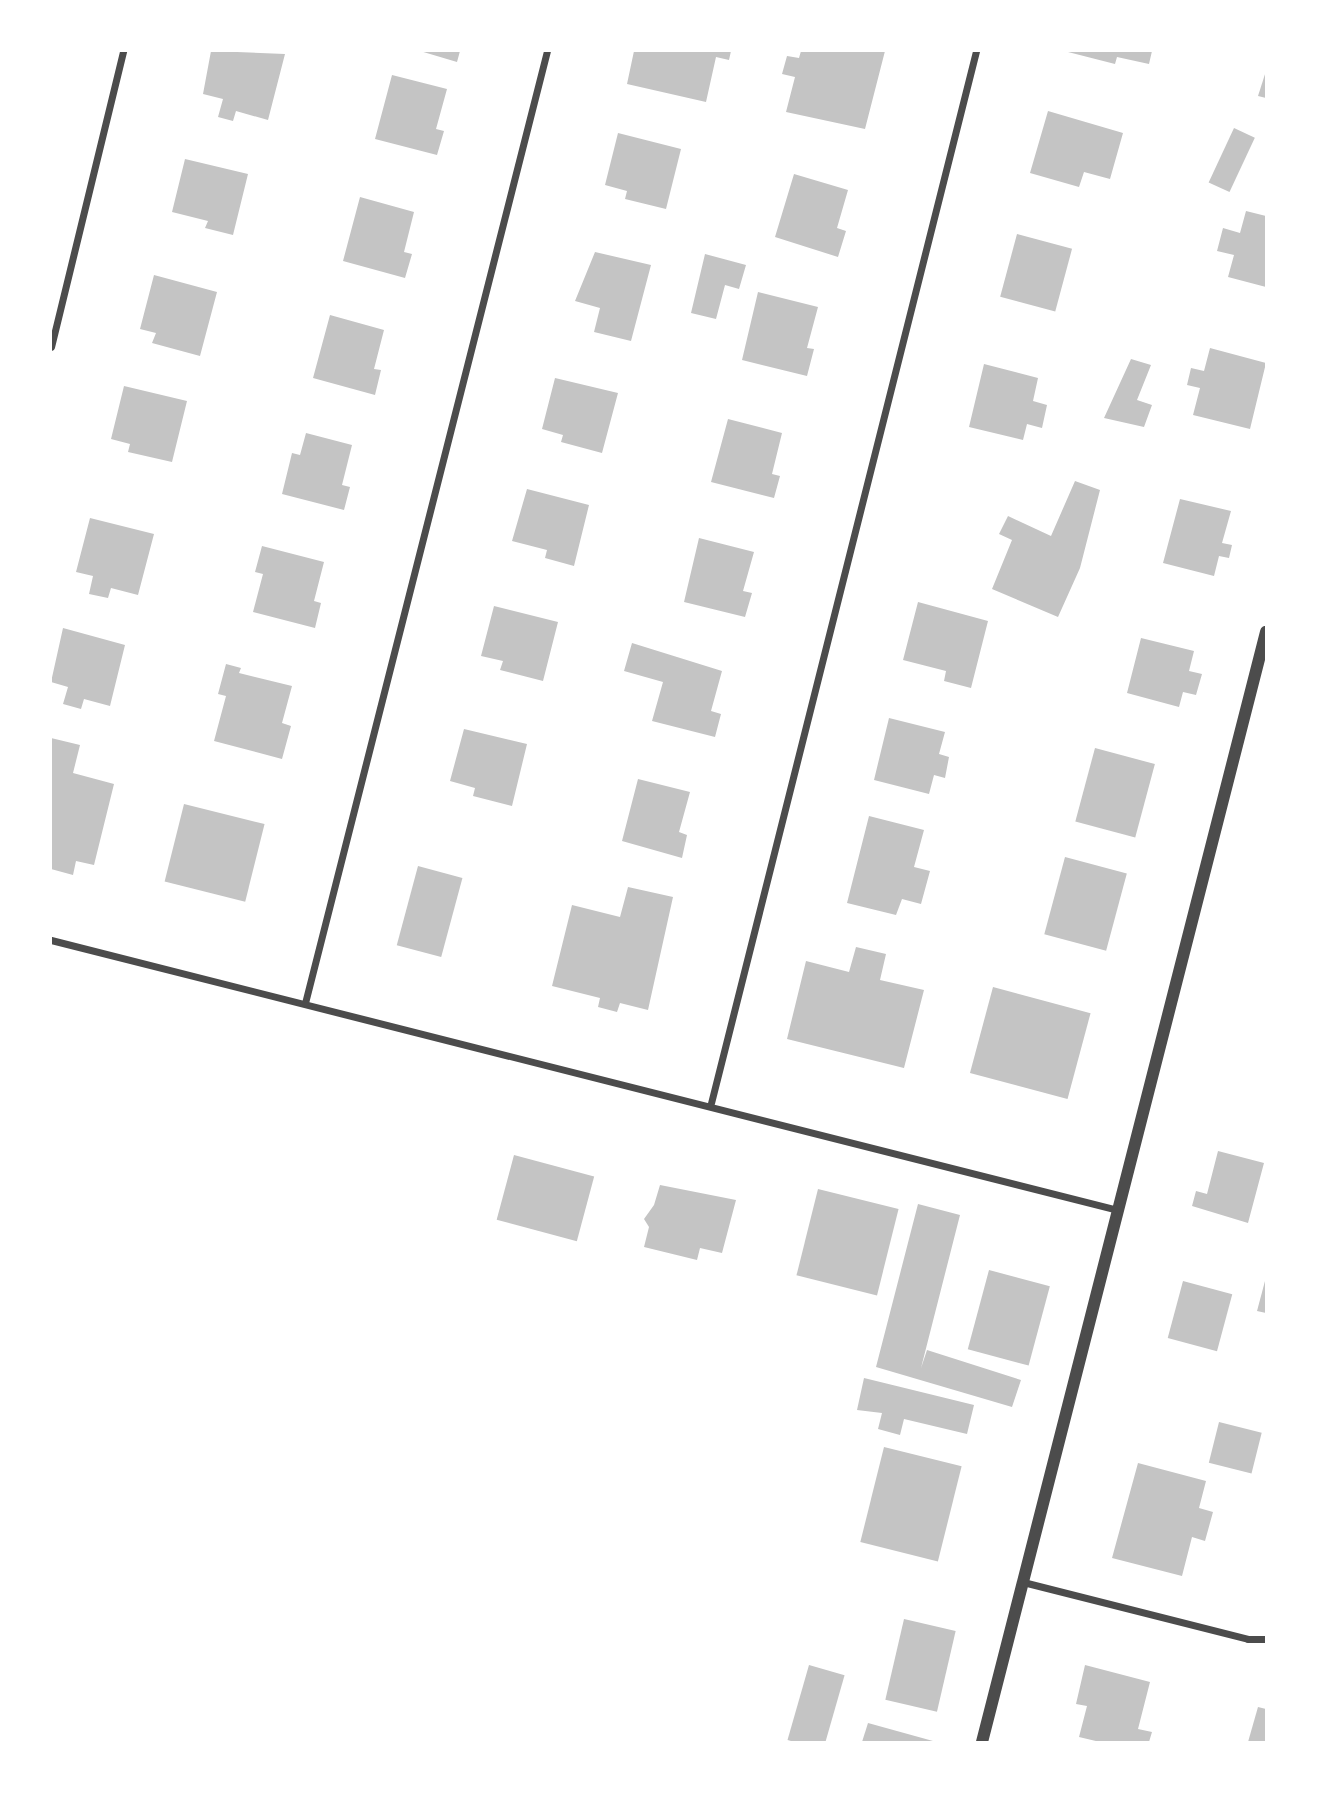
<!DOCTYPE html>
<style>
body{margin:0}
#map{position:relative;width:1317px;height:1793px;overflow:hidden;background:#fff;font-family:Cabin,sans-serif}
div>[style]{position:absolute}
.building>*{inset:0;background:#c4c4c4;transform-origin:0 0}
.minor>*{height:7px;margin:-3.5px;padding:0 3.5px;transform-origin:3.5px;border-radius:3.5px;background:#4c4c4c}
.tertiary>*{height:12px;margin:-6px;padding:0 6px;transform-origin:6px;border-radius:6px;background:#4c4c4c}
span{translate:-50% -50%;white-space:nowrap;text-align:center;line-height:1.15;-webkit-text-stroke:5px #fff;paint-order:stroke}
.frame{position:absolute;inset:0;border:52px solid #fff;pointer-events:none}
</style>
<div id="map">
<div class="building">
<i style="clip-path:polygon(211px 51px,285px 54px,268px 120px,236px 111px,233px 121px,218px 117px,223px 99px,203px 94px)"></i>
<i style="clip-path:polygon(420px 51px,460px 51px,457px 62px)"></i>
<i style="clip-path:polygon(634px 51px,731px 51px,729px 60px,716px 57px,706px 102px,627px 84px)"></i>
<i style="clip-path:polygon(801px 51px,885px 51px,865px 129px,786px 112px,795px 77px,782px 74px,787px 56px,799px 58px)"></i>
<i style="clip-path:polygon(1152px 51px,1149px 64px,1117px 57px,1115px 64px,1068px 52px)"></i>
<i style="clip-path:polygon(1266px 71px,1266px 98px,1258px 96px)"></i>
<i style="clip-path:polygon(392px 75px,447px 89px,436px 129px,444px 131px,437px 155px,375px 139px)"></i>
<i style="clip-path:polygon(1048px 111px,1123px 133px,1110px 179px,1084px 172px,1079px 187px,1030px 173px)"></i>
<i style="left:1234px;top:128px;width:23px;height:60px;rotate:25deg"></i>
<i style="clip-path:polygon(618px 133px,681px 149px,666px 209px,625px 199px,627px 191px,605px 185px)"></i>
<i style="clip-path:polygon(185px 159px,248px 174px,233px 235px,205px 228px,208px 221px,172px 212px)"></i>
<i style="clip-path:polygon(794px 174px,848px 190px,837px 228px,846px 231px,838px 257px,775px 237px)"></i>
<i style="clip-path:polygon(360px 197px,414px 212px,404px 252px,412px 254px,405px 278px,343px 261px)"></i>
<i style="clip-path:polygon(1246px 211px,1266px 216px,1266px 287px,1228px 277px,1234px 255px,1217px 251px,1223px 228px,1240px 233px)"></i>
<i style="left:1017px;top:234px;width:57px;height:65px;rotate:15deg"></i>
<i style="clip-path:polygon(595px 252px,651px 265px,631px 341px,594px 332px,600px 308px,575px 301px)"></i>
<i style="clip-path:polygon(705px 254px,746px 265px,739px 289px,725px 285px,716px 319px,691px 313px)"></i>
<i style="clip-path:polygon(154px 275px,217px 292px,200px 356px,152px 343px,156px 333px,140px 329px)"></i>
<i style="clip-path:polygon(758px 292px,818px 307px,807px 348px,814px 349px,807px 376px,742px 360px)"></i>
<i style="clip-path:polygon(330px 315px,384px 330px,374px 369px,381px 370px,375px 395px,313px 378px)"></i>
<i style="clip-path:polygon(1210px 348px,1266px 363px,1250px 429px,1193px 415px,1200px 388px,1187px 385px,1191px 368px,1204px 371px)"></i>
<i style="clip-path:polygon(1131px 359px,1151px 365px,1137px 400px,1152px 405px,1144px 427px,1104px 418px)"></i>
<i style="clip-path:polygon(984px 364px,1038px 378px,1033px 401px,1047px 405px,1042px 428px,1027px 424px,1023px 440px,969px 427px)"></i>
<i style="clip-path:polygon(555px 378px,618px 393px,602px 453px,561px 442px,563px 435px,542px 429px)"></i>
<i style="clip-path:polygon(124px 386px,187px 401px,172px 462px,128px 452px,130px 444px,111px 439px)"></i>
<i style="clip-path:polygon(728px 419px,782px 433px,772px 474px,780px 476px,774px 498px,711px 482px)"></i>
<i style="clip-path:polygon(306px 433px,352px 445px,342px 485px,350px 487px,344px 510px,282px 494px,292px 453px,300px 455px)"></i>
<i style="clip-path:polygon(1075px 481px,1100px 490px,1080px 568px,1058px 617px,992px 589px,1012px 540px,999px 534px,1008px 516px,1051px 536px)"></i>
<i style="clip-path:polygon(527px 489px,589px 505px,574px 566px,545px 558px,547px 550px,512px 541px)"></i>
<i style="clip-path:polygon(1180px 499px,1231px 511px,1222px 543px,1232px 545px,1229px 558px,1219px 556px,1214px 576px,1163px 563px)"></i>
<i style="clip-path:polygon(90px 518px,154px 534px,138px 595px,111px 588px,108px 598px,89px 594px,93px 576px,76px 572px)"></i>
<i style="clip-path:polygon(699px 538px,754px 552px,743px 591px,752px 593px,745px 617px,684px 602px)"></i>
<i style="clip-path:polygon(262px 546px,324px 562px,314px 601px,321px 603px,315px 628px,253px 612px,263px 574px,255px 572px)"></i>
<i style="clip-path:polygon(918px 602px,988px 621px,971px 688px,944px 681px,946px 671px,903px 660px)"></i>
<i style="clip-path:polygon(494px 606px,558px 622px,543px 681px,500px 670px,503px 661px,481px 656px)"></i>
<i style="clip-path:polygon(63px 628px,125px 645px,110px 706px,84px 699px,81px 709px,63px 704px,68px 687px,51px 682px)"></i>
<i style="clip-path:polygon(1141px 638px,1194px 651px,1189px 671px,1202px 674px,1196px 695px,1183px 692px,1179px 707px,1127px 693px)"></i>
<i style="clip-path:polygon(632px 643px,722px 671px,711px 711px,721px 714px,715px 737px,652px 721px,663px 682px,624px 671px)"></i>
<i style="clip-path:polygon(226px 664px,241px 668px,239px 673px,292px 686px,282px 723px,291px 726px,282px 759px,214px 741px,226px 696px,218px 694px)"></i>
<i style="clip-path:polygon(889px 718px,945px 732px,939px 754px,949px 757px,945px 778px,934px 775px,929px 794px,874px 780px)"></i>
<i style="clip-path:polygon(464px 729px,527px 744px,512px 806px,473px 796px,475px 788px,450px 781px)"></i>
<i style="clip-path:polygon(51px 738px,80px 745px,73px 773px,114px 784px,94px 865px,76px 861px,73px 875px,51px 869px)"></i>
<i style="left:1095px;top:748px;width:62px;height:76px;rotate:15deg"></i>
<i style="clip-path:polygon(638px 779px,690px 792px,679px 832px,687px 835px,682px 858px,622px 841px)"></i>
<i style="left:184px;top:804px;width:83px;height:80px;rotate:14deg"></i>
<i style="clip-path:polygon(869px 816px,924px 830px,914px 867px,930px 871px,921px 904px,902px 899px,896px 915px,847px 903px)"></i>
<i style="left:1065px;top:857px;width:64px;height:80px;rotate:15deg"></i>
<i style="left:418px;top:866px;width:46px;height:82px;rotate:15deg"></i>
<i style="clip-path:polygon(628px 887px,673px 897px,648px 1010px,620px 1003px,617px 1012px,598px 1007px,600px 998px,552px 986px,572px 905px,620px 917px)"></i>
<i style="clip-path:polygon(856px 947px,886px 954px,880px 980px,924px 990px,904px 1068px,787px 1039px,806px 961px,849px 972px)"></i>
<i style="left:993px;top:987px;width:101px;height:89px;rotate:15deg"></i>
<i style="clip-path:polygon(1218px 1151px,1264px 1163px,1248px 1223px,1192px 1206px,1196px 1191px,1207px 1194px)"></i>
<i style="left:514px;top:1155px;width:83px;height:67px;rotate:15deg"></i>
<i style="clip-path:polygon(660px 1185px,736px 1200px,722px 1253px,700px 1248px,697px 1260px,644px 1247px,649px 1227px,644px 1219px,654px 1205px)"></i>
<i style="left:818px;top:1189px;width:83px;height:89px;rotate:14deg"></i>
<i style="clip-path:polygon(918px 1204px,960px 1215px,921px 1368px,927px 1350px,1021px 1380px,1012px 1407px,876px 1367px)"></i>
<i style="left:989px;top:1270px;width:63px;height:82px;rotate:15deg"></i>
<i style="left:1183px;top:1281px;width:51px;height:59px;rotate:15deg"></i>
<i style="clip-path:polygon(1265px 1281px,1266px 1281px,1266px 1313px,1257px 1311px)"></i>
<i style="clip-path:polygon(864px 1378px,974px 1405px,967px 1434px,904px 1419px,900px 1435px,878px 1429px,882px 1413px,857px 1410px)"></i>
<i style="left:1219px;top:1422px;width:44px;height:42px;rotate:14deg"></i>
<i style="left:884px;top:1447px;width:80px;height:98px;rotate:14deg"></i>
<i style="clip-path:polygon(1138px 1463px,1206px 1481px,1199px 1508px,1213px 1512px,1205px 1541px,1192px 1537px,1182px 1576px,1112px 1558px)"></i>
<i style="left:904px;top:1619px;width:53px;height:83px;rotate:13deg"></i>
<i style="left:809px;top:1665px;width:37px;height:78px;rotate:16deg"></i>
<i style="clip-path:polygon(1085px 1665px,1150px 1682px,1138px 1729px,1152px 1732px,1149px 1742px,1100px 1742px,1079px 1737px,1087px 1706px,1076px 1704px)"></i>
<i style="clip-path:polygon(1258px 1707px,1266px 1709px,1266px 1742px,1248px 1742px)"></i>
<i style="clip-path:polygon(868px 1723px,933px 1741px,933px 1742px,862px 1742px)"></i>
</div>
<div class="minor">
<i style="left:51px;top:347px;width:305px;rotate:-76.3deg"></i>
<i style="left:51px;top:940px;width:1101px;rotate:14.2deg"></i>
<i style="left:305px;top:1003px;width:982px;rotate:-75.74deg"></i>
<i style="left:711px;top:1103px;width:1085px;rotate:-75.86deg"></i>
<i style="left:1023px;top:1582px;width:232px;rotate:14.2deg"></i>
<i style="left:1248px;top:1639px;width:18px"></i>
</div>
<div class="tertiary">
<i style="left:982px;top:1742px;width:1146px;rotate:-75.65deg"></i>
</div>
<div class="frame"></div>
</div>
